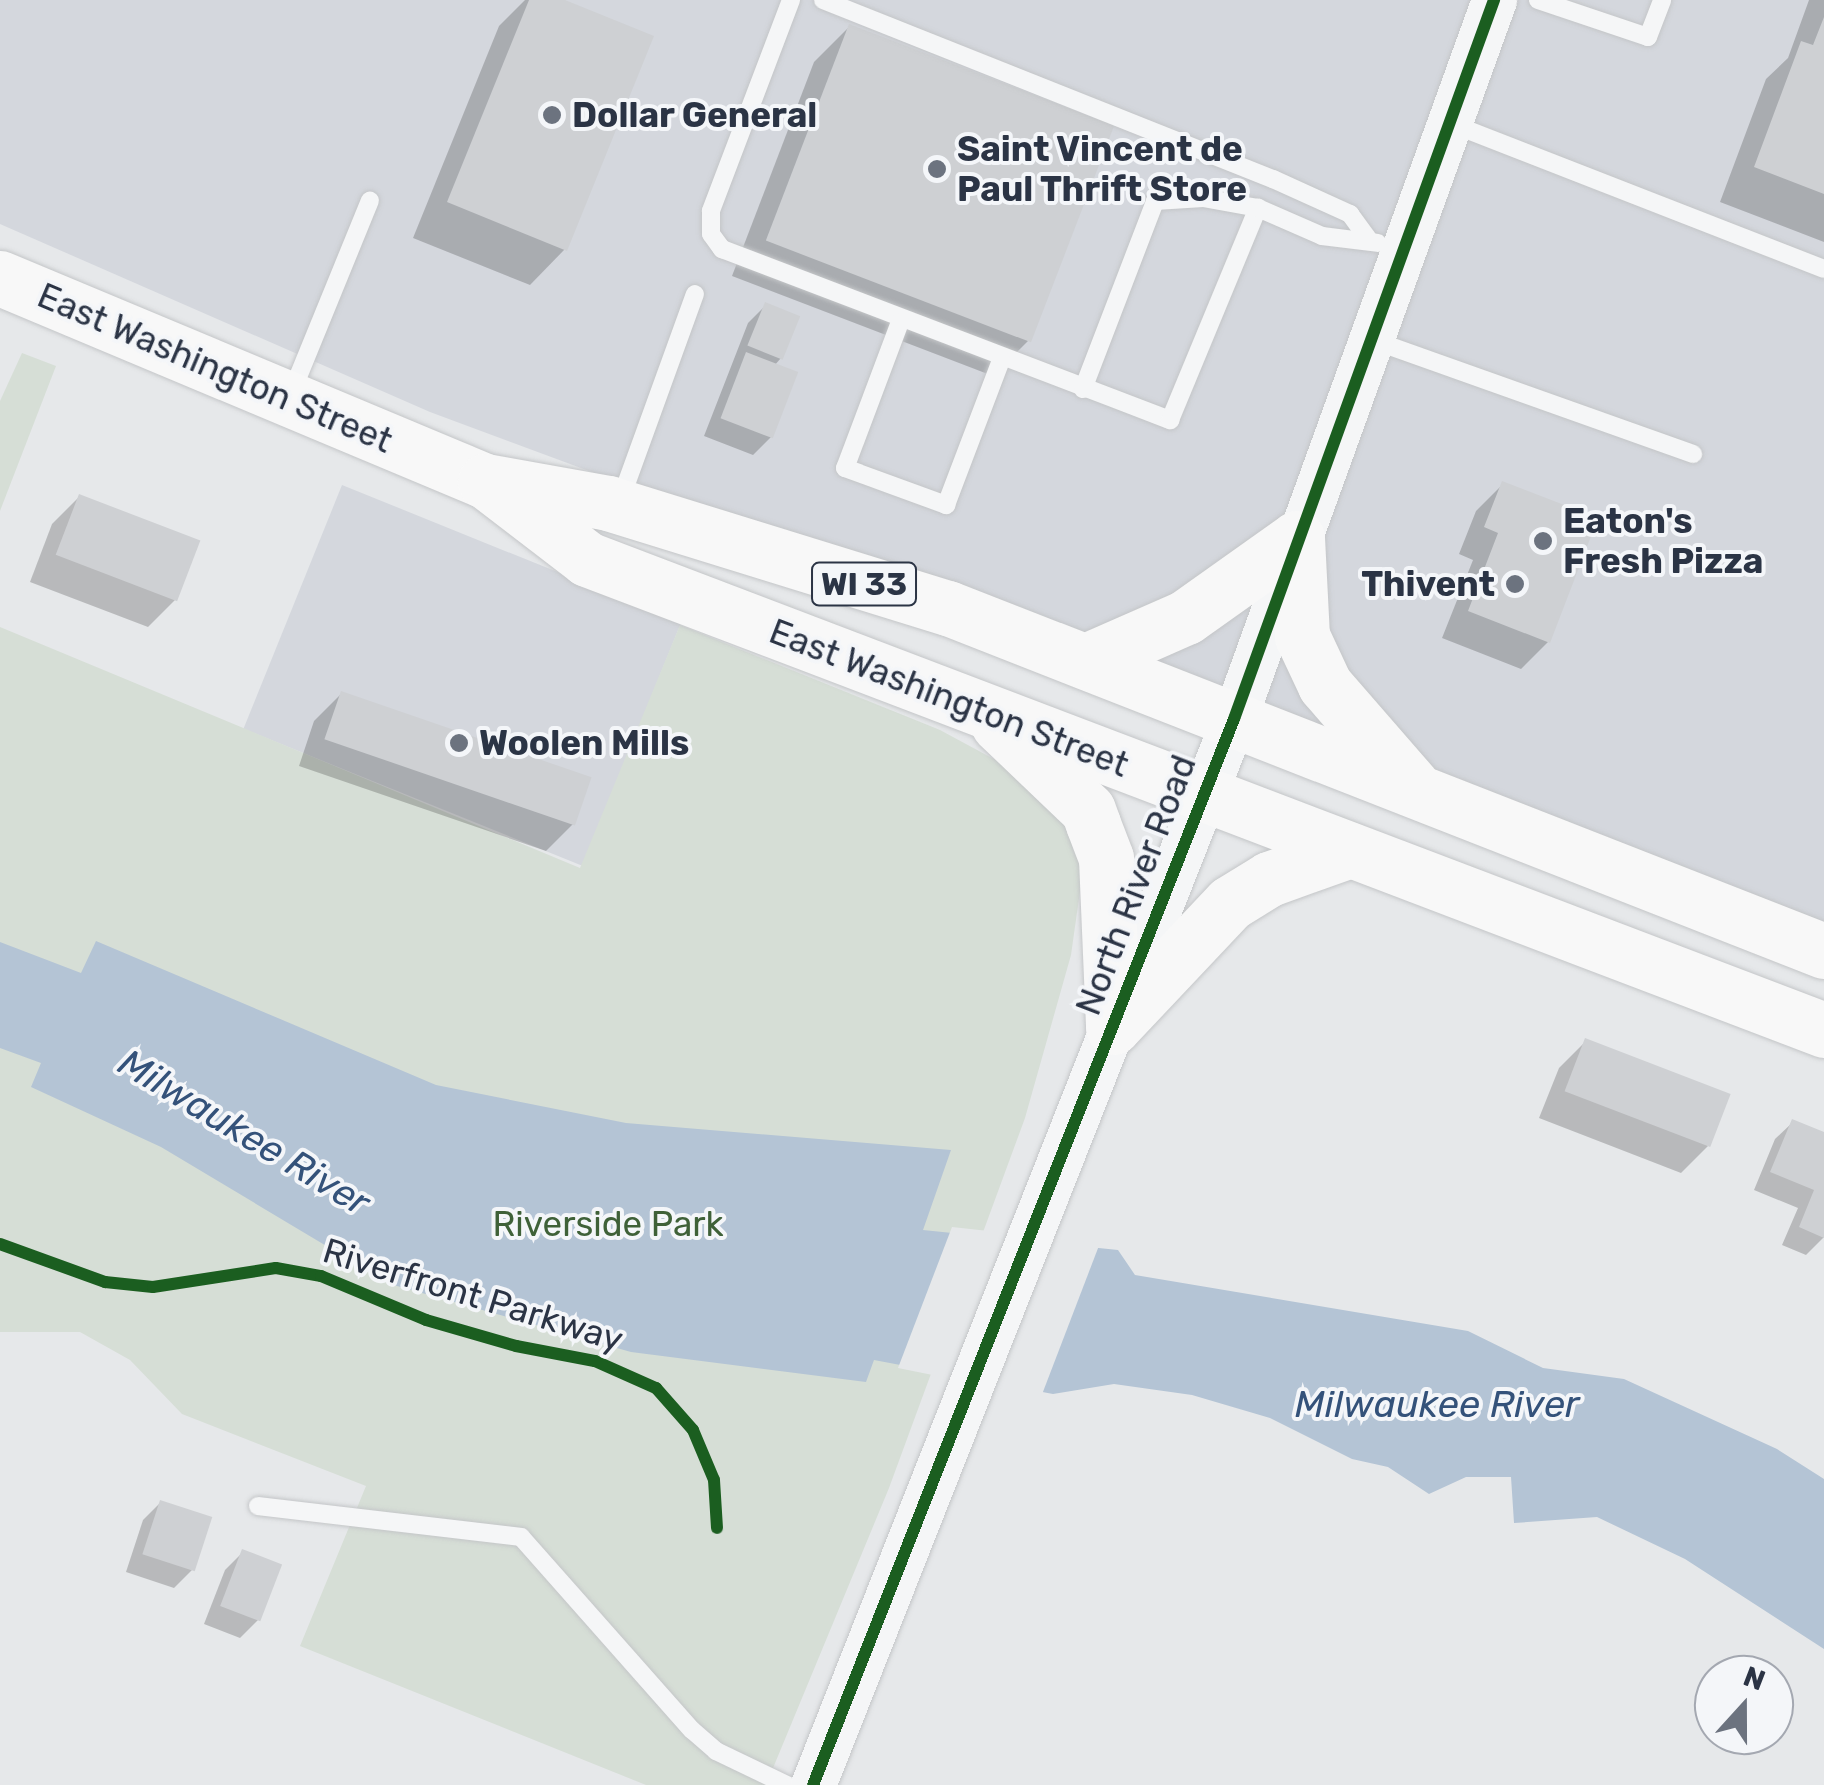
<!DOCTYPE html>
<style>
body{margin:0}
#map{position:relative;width:1824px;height:1785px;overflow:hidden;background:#e6e8ea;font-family:Rubik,sans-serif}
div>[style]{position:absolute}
.built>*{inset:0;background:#d4d7dd;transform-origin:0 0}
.green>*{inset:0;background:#d6ded6}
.water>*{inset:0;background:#b4c4d5}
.pier>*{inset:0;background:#e6e8ea}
.shadow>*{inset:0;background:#0003}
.building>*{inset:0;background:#ced0d3;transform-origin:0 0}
.roads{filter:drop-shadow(0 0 2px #c4c6c8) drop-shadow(0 0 2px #c4c6c8)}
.service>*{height:18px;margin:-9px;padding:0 9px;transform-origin:9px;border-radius:9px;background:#f5f6f7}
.tertiary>*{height:45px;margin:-22.5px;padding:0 22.5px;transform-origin:22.5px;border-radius:22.5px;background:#f5f6f7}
.primary>*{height:55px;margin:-27.5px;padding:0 27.5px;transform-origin:27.5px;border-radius:27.5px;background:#f8f8f8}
.cycleway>*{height:12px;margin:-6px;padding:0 6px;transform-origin:6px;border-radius:6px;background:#1b5e20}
.dots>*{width:28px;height:28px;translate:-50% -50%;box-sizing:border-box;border:5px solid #f4f6f9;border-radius:50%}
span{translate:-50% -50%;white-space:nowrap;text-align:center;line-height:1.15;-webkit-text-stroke:8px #f4f6f9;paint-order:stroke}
.shield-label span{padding:2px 8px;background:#f4f6f9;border:2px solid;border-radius:8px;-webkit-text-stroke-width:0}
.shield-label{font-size:32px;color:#2b3445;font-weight:700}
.poi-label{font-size:35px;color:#2b3445;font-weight:700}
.left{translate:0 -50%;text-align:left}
.right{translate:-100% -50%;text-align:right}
.street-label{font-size:35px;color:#2b3445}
.park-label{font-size:35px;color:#3f6138}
.water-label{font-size:38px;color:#34527a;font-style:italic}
.north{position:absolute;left:1694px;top:1655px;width:100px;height:100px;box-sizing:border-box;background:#f4f6f9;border:2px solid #a4a8b1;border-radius:50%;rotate:21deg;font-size:28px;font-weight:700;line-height:40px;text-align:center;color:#2b3445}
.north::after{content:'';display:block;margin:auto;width:35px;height:45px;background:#6c737f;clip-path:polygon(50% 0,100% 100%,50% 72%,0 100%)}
</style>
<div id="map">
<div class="built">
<i style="clip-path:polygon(0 0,1824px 0,1824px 929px,430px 412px,0 224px)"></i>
<i style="left:342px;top:485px;width:366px;height:263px;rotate:22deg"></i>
</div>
<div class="green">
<i style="clip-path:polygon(22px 353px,56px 366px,0 511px,0 401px)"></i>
<i style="clip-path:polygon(680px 625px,940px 730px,1003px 764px,1035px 785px,1075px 839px,1082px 877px,1071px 955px,1025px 1118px,889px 1488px,766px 1785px,646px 1785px,300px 1646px,366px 1486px,182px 1414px,130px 1360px,80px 1332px,0 1332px,0 627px,580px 868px)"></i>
</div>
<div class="water">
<i style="clip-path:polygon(96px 941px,436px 1085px,626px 1123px,951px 1150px,923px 1230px,1118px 1250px,1135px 1275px,1468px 1331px,1543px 1368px,1624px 1379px,1777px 1449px,1824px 1479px,1824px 1649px,1685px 1559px,1597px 1517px,1514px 1523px,1511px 1477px,1466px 1477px,1429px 1494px,1388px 1467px,1352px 1459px,1270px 1418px,1192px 1395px,1114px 1384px,1053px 1394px,874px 1360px,866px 1382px,631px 1352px,390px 1284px,161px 1147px,31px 1087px,41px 1063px,0 1048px,0 942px,81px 973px)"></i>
</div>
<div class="pier">
<i style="clip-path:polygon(952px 1227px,1100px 1243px,1041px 1397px,898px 1368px)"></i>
</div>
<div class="shadow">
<i style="clip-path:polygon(525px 0,558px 0,565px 249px,530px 285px,413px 238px,499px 26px)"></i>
<i style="clip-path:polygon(1809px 0,1824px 0,1824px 242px,1720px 202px,1766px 79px,1788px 58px)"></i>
<i style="clip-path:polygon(850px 26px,1028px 341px,993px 376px,732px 276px,814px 62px)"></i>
<i style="clip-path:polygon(766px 305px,781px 358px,774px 366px,771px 437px,753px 455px,704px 436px,748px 323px)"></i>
<i style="clip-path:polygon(1503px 484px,1548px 642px,1521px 669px,1442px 638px,1473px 560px,1459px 554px,1476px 511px)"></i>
<i style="clip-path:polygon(79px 497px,175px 600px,148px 627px,30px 582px,52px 524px)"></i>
<i style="clip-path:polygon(341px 694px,573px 824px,546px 851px,299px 766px,314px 721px)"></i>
<i style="clip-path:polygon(1586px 1041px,1708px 1146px,1681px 1173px,1539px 1118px,1559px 1068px)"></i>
<i style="clip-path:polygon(1793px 1122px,1824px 1135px,1824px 1237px,1806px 1255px,1782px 1245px,1798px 1208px,1754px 1190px,1775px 1139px)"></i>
<i style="clip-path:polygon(161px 1502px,192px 1570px,174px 1588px,126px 1572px,143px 1520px)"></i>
<i style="clip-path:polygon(243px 1552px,258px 1620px,240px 1638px,204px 1624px,225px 1570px)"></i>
</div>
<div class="building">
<i style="clip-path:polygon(529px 0,565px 0,654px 36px,567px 251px,447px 202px)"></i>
<i style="clip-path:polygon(1824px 17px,1824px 194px,1754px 167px,1801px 41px,1813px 45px)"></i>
<i style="left:849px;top:24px;width:284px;height:232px;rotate:21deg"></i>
<i style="left:765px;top:302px;width:38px;height:47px;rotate:22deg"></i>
<i style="left:746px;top:352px;width:56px;height:71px;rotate:21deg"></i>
<i style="clip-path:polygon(1502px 481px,1598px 518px,1550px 643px,1468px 611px,1498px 533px,1484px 527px)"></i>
<i style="left:79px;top:494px;width:130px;height:65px;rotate:21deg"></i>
<i style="left:341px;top:691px;width:265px;height:51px;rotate:19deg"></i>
<i style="left:1585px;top:1038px;width:156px;height:57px;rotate:21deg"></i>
<i style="clip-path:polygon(1792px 1119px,1824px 1132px,1824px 1238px,1799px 1227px,1814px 1190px,1770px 1172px)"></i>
<i style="left:160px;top:1500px;width:55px;height:57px;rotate:18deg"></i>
<i style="left:242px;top:1549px;width:43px;height:61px;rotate:21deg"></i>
</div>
<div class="roads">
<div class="service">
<i style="left:791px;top:0;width:226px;rotate:110.8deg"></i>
<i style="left:711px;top:211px;width:23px;rotate:90deg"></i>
<i style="left:711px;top:234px;width:19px;rotate:54deg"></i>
<i style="left:722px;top:249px;width:480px;rotate:20.9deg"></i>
<i style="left:1170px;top:420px;width:230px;rotate:-67.5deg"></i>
<i style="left:823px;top:0;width:484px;rotate:21.7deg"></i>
<i style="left:1273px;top:179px;width:85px;rotate:24.4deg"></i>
<i style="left:1350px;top:214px;width:32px;rotate:54deg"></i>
<i style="left:1538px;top:0;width:116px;rotate:18.6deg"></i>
<i style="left:1648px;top:37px;width:40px;rotate:-69deg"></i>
<i style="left:1452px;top:124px;width:399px;rotate:21.3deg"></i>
<i style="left:900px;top:322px;width:156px;rotate:110.6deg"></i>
<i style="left:845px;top:468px;width:108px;rotate:20.1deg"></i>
<i style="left:946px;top:505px;width:155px;rotate:-69.2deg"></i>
<i style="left:1370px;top:339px;width:343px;rotate:19.6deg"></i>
<i style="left:1083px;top:389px;width:201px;rotate:-69deg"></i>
<i style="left:1155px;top:201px;width:48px;rotate:-3.6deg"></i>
<i style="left:1203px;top:198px;width:56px;rotate:10.3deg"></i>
<i style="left:1258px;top:208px;width:70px;rotate:23.6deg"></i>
<i style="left:1322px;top:236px;width:56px;rotate:7.1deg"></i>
<i style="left:291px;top:394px;width:209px;rotate:-67.8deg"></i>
<i style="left:620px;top:501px;width:220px;rotate:-70.1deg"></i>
<i style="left:258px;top:1506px;width:265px;rotate:6.7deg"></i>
<i style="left:521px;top:1537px;width:258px;rotate:48.5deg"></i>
<i style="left:692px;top:1730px;width:32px;rotate:41deg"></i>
<i style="left:716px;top:1751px;width:79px;rotate:25.6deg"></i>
</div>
<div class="tertiary">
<i style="left:813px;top:1785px;width:1146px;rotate:-68.45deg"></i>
<i style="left:1234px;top:719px;width:765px;rotate:-70.12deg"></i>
</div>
<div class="primary">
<i style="left:0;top:278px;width:526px;rotate:22.71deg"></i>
<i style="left:485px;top:481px;width:125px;rotate:10.1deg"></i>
<i style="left:608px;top:503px;width:356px;rotate:17.2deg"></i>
<i style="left:948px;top:608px;width:941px;rotate:21.38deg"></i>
<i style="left:492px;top:486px;width:120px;rotate:37.5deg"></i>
<i style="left:587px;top:559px;width:1324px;rotate:20.84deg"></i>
<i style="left:1297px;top:538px;width:98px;rotate:87.1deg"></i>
<i style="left:1302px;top:636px;width:54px;rotate:64.9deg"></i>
<i style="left:1325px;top:685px;width:133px;rotate:49deg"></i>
<i style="left:1086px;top:661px;width:109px;rotate:-23.7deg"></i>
<i style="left:1186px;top:617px;width:136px;rotate:-35.4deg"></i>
<i style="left:998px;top:724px;width:124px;rotate:43.7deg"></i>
<i style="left:1088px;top:810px;width:15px;rotate:70deg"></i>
<i style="left:1093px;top:824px;width:36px;rotate:69deg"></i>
<i style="left:1106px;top:858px;width:169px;rotate:87.6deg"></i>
<i style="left:1113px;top:1027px;width:170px;rotate:-46.7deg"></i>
<i style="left:1230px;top:903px;width:46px;rotate:-31.6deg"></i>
<i style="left:1269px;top:879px;width:86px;rotate:-19.7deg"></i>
</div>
</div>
<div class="cycleway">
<i style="left:0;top:1244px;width:112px;rotate:19.9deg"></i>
<i style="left:105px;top:1282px;width:48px;rotate:5.9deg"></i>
<i style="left:153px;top:1287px;width:124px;rotate:-8.8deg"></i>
<i style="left:276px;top:1268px;width:46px;rotate:10.1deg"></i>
<i style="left:321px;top:1276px;width:114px;rotate:22.7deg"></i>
<i style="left:426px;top:1320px;width:94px;rotate:16.1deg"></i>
<i style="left:516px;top:1346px;width:80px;rotate:10.8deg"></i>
<i style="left:595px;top:1361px;width:67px;rotate:23.9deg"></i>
<i style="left:656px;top:1388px;width:56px;rotate:48.6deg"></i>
<i style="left:693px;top:1430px;width:54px;rotate:67.2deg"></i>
<i style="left:714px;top:1480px;width:48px;rotate:86.4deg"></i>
<i style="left:813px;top:1785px;width:1146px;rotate:-68.45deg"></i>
<i style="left:1234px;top:719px;width:765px;rotate:-70.12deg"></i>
</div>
<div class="dots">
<i style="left:552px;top:115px;background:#6c737f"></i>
<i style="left:937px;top:169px;background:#6c737f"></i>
<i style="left:1543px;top:541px;background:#6c737f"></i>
<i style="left:1515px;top:584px;background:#6c737f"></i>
<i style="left:459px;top:743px;background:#6c737f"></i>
</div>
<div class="shield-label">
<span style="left:864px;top:584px">WI 33</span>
</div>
<div class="poi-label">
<span class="left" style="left:572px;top:115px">Dollar General</span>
<span class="left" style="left:957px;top:169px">Saint Vincent de<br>Paul Thrift Store</span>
<span class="left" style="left:1563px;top:541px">Eaton's<br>Fresh Pizza</span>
<span class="right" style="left:1495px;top:584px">Thivent</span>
<span class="left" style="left:479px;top:743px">Woolen Mills</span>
</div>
<div class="street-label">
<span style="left:215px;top:368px;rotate:23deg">East Washington Street</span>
<span style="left:949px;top:698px;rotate:21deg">East Washington Street</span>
<span style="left:1136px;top:885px;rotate:-69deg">North River Road</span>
<span style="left:473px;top:1295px;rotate:17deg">Riverfront Parkway</span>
</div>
<div class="park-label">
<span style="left:608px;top:1224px">Riverside Park</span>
</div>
<div class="water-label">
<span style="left:244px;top:1133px;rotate:31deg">Milwaukee River</span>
<span style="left:1437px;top:1405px">Milwaukee River</span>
</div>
<div class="north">N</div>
</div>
